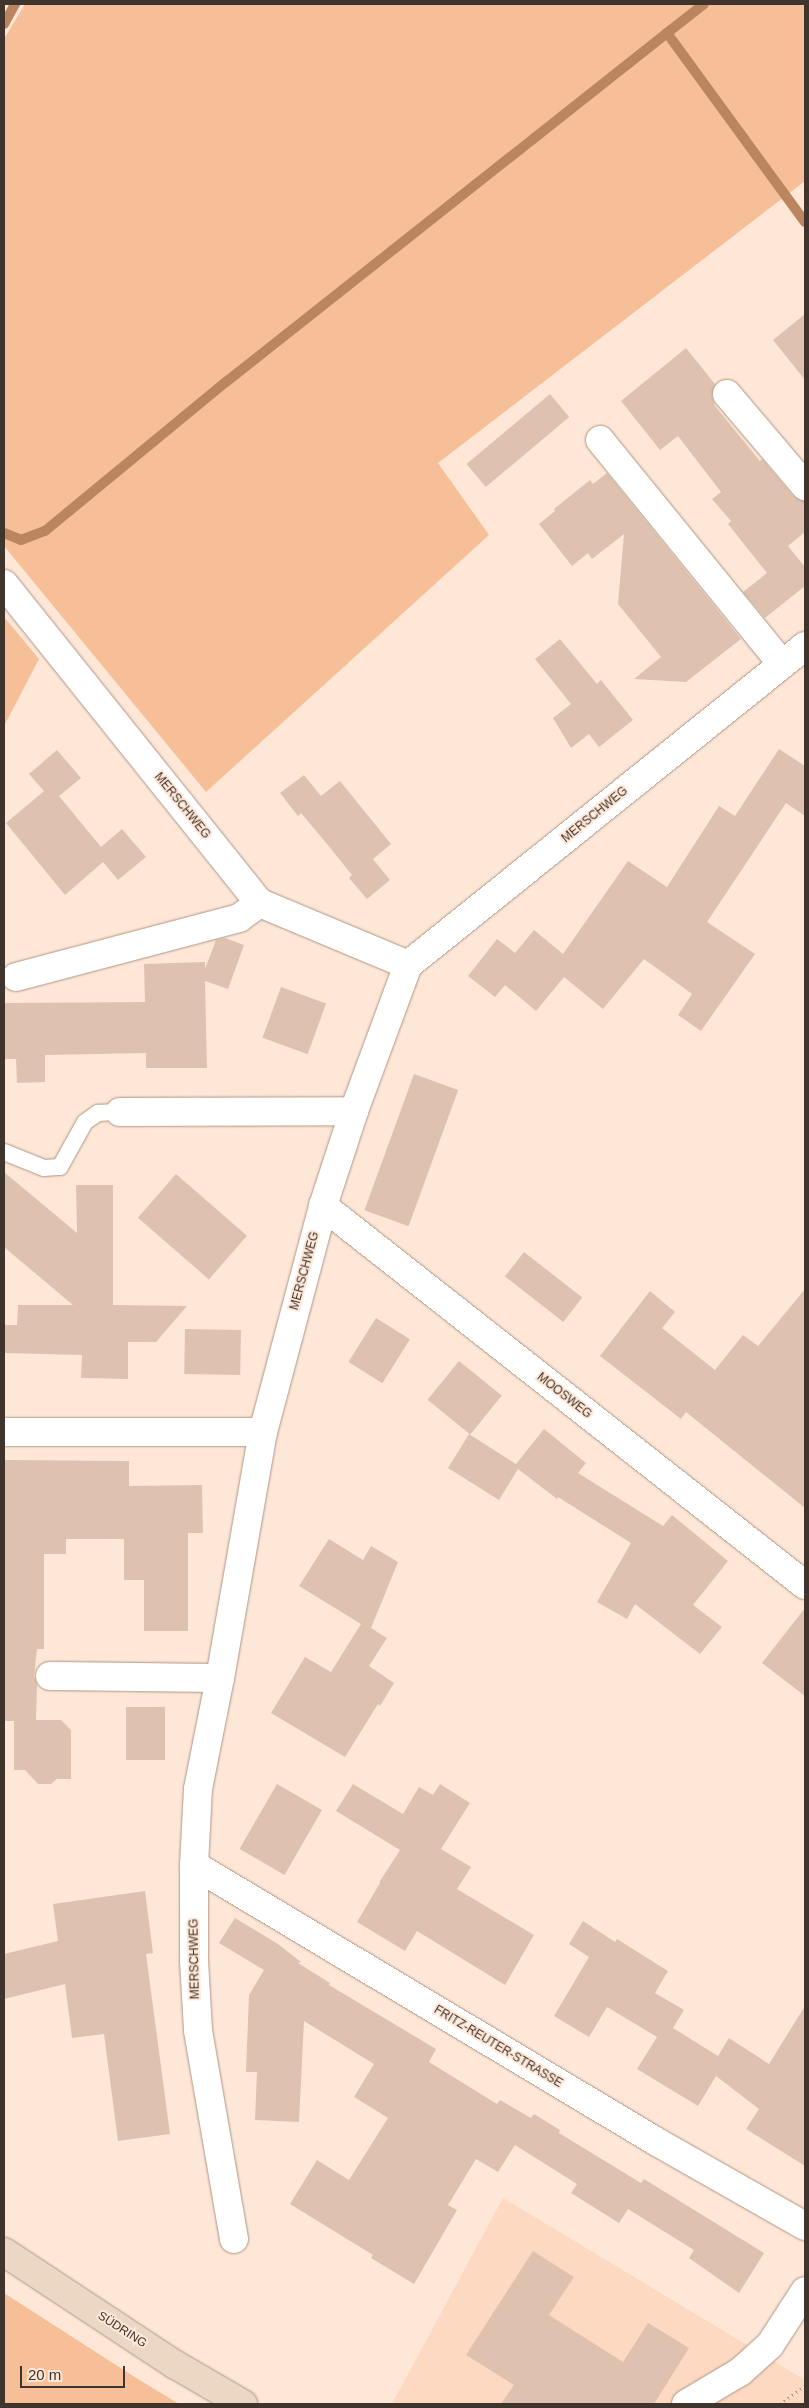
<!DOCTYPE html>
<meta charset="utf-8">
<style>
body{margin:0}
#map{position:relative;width:809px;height:2408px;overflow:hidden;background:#fee7d7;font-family:Arial,sans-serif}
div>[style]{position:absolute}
.built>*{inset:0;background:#fcd9c0}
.green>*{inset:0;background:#f7bf97}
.stream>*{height:10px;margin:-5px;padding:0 5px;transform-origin:5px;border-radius:5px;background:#bb865f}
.building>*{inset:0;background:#dec2af;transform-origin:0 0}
.path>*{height:3px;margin-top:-1.5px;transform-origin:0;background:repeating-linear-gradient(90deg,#a9978b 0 1px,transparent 0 5px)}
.roads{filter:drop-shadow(0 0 1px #af9583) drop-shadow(0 0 1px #af9583)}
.lane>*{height:16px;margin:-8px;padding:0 8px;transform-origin:8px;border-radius:8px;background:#fff}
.street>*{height:28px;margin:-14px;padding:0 14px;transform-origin:14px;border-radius:14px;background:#fff}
.secondary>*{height:28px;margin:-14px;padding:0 14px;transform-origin:14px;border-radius:14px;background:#ecd6c4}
span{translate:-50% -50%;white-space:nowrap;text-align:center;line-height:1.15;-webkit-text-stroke:4px #fee7d7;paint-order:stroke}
.street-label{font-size:12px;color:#40352d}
.frame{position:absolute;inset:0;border:5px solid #40352d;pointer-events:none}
.scale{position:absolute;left:20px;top:2366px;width:105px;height:22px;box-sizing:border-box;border:2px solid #40352d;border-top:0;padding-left:6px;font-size:15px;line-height:18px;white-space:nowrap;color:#40352d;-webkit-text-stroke:4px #fee7d7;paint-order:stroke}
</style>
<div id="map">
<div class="built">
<i style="clip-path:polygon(503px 2198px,805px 2380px,805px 2404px,392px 2404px)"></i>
</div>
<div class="green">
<i style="clip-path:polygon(25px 4px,805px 4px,805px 181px,438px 463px,489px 535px,206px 792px,4px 546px,4px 39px)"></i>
<i style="clip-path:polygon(4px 617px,39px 659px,4px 726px)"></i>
<i style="clip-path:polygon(4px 2293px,133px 2376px,179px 2404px,4px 2404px)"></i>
</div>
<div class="stream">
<i style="left:4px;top:24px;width:23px;rotate:-61deg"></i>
<i style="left:667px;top:33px;width:47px;rotate:-38.1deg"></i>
<i style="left:4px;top:533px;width:18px;rotate:22deg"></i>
<i style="left:21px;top:540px;width:26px;rotate:-21deg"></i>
<i style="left:45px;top:531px;width:234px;rotate:-39.5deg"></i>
<i style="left:226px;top:382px;width:562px;rotate:-38.36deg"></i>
<i style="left:667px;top:33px;width:234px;rotate:53.9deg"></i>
</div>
<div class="building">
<i style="clip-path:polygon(805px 314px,805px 380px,773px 340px)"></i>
<i style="clip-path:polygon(686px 348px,715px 384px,712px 396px,715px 406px,760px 461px,762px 459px,793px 496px,805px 501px,805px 532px,788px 546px,805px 567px,805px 586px,765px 618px,743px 592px,767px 573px,728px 524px,731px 521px,712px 499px,721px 492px,678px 436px,660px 450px,621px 401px)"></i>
<i style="left:550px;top:394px;width:30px;height:109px;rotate:50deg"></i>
<i style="clip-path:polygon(607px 473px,741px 639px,686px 682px,634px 679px,661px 657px,618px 604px,624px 534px,592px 559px,588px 553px,572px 566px,539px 524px,555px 511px,554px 509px,590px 480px,593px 484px)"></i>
<i style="clip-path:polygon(560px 639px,597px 684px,601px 680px,633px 720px,599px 747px,589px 734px,571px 748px,553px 718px,571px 704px,535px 659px)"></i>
<i style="clip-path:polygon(779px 749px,805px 766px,805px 816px,786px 803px,707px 922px,755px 954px,701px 1031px,678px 1015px,692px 994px,644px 959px,603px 1009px,564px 977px,536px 1011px,505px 985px,495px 997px,468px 976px,497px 939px,515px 953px,534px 930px,563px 954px,628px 861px,667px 887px,719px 806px,735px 816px)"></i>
<i style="clip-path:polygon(57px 750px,81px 778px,59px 796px,101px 847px,122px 829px,146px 857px,118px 880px,103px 862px,65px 895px,6px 823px,44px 791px,29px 774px)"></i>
<i style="clip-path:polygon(304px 775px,321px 796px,340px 781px,391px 844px,373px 859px,390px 880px,367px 899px,349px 878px,352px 875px,327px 844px,301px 813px,298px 816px,280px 793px)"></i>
<i style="clip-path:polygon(225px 938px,244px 945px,228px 989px,205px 981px,207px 1068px,146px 1068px,146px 1053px,45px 1055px,45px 1082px,17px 1083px,16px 1059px,4px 1059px,4px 1003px,145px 1002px,144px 964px,205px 962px,205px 969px,216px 940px)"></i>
<i style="left:281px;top:987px;width:48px;height:54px;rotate:20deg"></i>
<i style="left:414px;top:1074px;width:47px;height:145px;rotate:20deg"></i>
<i style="clip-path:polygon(4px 1172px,77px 1233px,76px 1185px,113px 1185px,113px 1305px,187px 1306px,156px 1342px,128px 1342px,128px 1379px,81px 1378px,82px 1355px,4px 1353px,4px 1325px,17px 1325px,18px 1305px,73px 1305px,4px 1247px)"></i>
<i style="left:176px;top:1174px;width:94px;height:58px;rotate:41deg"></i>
<i style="left:524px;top:1252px;width:74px;height:31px;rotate:38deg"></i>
<i style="clip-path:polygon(805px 1289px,805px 1508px,686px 1412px,681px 1419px,600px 1356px,650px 1291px,675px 1312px,662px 1328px,715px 1370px,743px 1335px,758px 1346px)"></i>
<i style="left:376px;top:1318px;width:40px;height:52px;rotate:32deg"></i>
<i style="left:185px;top:1329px;width:56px;height:45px;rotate:1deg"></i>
<i style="left:459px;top:1361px;width:55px;height:50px;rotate:39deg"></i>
<i style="clip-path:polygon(544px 1429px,586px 1463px,578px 1473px,663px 1526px,672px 1515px,728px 1561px,693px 1605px,722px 1627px,700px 1654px,635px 1604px,627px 1619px,597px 1602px,631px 1543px,558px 1497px,557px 1499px,518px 1469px,499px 1500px,448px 1468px,469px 1434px,516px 1464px)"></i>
<i style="clip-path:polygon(4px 1460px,129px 1461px,129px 1486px,202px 1485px,203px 1533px,188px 1533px,188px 1631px,144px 1631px,144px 1580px,124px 1580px,124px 1539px,66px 1539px,66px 1554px,44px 1554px,44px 1649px,37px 1649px,34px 1676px,37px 1684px,36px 1720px,61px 1720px,71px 1730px,71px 1779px,57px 1779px,51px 1784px,38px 1784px,25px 1770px,14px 1770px,14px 1721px,4px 1721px)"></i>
<i style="clip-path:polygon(329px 1539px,363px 1560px,371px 1546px,398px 1562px,371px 1628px,387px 1638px,369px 1666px,394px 1683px,380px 1706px,378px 1704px,345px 1757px,271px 1713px,305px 1657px,331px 1672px,361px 1624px,299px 1586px)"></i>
<i style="clip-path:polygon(805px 1608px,805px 1696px,762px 1663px)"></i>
<i style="left:126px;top:1707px;width:39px;height:53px"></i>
<i style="left:277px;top:1784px;width:52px;height:75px;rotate:30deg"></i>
<i style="clip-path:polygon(353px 1784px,403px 1814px,419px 1787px,433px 1795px,440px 1784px,470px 1803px,441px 1849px,471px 1867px,457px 1889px,534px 1935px,505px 1985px,417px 1931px,405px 1951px,357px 1922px,380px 1883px,380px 1881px,400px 1850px,336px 1811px)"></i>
<i style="clip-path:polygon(145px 1891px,153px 1953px,146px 1954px,170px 2134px,118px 2141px,104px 2034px,72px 2038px,65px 1984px,4px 1999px,4px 1954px,58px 1941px,53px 1904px)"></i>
<i style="clip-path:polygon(235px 1918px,278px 1944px,301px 1962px,298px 1963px,330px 1983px,329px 1985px,436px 2049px,429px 2062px,497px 2104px,500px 2100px,531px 2118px,534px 2114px,560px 2130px,559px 2133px,641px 2183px,644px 2179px,764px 2253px,739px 2293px,689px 2258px,694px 2250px,628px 2209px,619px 2223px,571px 2193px,577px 2184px,515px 2145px,498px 2172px,476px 2159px,448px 2205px,457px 2210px,414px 2284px,371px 2258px,373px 2255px,290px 2204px,317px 2160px,349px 2180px,388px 2118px,354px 2097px,374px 2064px,304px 2021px,299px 2122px,255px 2120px,257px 2072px,246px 2072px,249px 1995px,264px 1970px,219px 1943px)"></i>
<i style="clip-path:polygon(583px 1921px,615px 1942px,617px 1939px,668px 1971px,655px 1993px,684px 2010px,673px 2028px,718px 2056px,729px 2038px,769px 2064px,805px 2006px,805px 2166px,746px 2129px,759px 2109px,716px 2076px,698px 2106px,637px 2069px,657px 2037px,607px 2007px,589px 2037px,554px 2016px,589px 1957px,569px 1944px)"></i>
<i style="clip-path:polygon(533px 2251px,574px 2277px,549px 2315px,623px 2362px,648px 2323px,689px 2348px,654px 2404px,501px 2404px,514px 2385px,466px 2355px)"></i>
</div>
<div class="path">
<i style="left:780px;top:2404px;width:31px;rotate:-36deg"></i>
</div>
<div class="roads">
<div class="lane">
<i style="left:4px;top:1152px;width:43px;rotate:21.8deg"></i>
<i style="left:44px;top:1168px;width:16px;rotate:-4deg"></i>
<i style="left:60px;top:1167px;width:51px;rotate:-60.9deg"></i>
<i style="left:85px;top:1122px;width:16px;rotate:-35deg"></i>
<i style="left:98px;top:1113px;width:22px;rotate:-3deg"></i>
</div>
<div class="street">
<i style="left:727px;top:394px;width:121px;rotate:49.7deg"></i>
<i style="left:600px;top:440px;width:289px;rotate:50.9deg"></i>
<i style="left:4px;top:584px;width:409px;rotate:51.3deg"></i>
<i style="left:260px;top:903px;width:160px;rotate:22.7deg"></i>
<i style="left:16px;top:977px;width:231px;rotate:-14.8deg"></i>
<i style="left:239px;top:918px;width:26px;rotate:-36deg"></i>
<i style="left:120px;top:1112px;width:234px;rotate:-0.2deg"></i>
<i style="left:323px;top:1206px;width:613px;rotate:38.18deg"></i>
<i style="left:4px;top:1432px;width:259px"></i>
<i style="left:50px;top:1676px;width:170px;rotate:0.7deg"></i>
<i style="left:194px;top:1865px;width:540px;rotate:30.89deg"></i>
<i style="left:657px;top:2142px;width:170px;rotate:29.6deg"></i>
<i style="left:234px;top:2239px;width:212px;rotate:-99.8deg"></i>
<i style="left:198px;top:2030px;width:69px;rotate:-93.3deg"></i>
<i style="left:194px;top:1961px;width:96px;rotate:-90deg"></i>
<i style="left:194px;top:1865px;width:76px;rotate:-87deg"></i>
<i style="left:198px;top:1789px;width:113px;rotate:-78.8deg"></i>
<i style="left:220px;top:1678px;width:250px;rotate:-80.1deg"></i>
<i style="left:263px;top:1432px;width:234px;rotate:-75.1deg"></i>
<i style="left:323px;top:1206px;width:100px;rotate:-71.9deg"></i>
<i style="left:354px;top:1111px;width:156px;rotate:-69.7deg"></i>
<i style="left:408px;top:965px;width:509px;rotate:-38.78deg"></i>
<i style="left:686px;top:2404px;width:63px;rotate:-30.7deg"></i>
<i style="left:740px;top:2372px;width:40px;rotate:-42deg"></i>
<i style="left:770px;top:2345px;width:64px;rotate:-57.1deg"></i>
</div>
<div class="secondary">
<i style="left:4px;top:2252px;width:204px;rotate:33.4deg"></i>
<i style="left:174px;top:2364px;width:80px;rotate:30.1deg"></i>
</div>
</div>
<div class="street-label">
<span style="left:182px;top:806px;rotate:51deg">MERSCHWEG</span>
<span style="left:595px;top:815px;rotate:-39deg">MERSCHWEG</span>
<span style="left:305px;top:1271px;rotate:-75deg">MERSCHWEG</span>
<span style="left:564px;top:1396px;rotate:38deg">MOOSWEG</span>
<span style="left:195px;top:1959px;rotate:-91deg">MERSCHWEG</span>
<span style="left:498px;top:2047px;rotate:31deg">FRITZ-REUTER-STRASSE</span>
<span style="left:122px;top:2330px;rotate:33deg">SÜDRING</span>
</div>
<div class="frame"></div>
<div class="scale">20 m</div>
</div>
